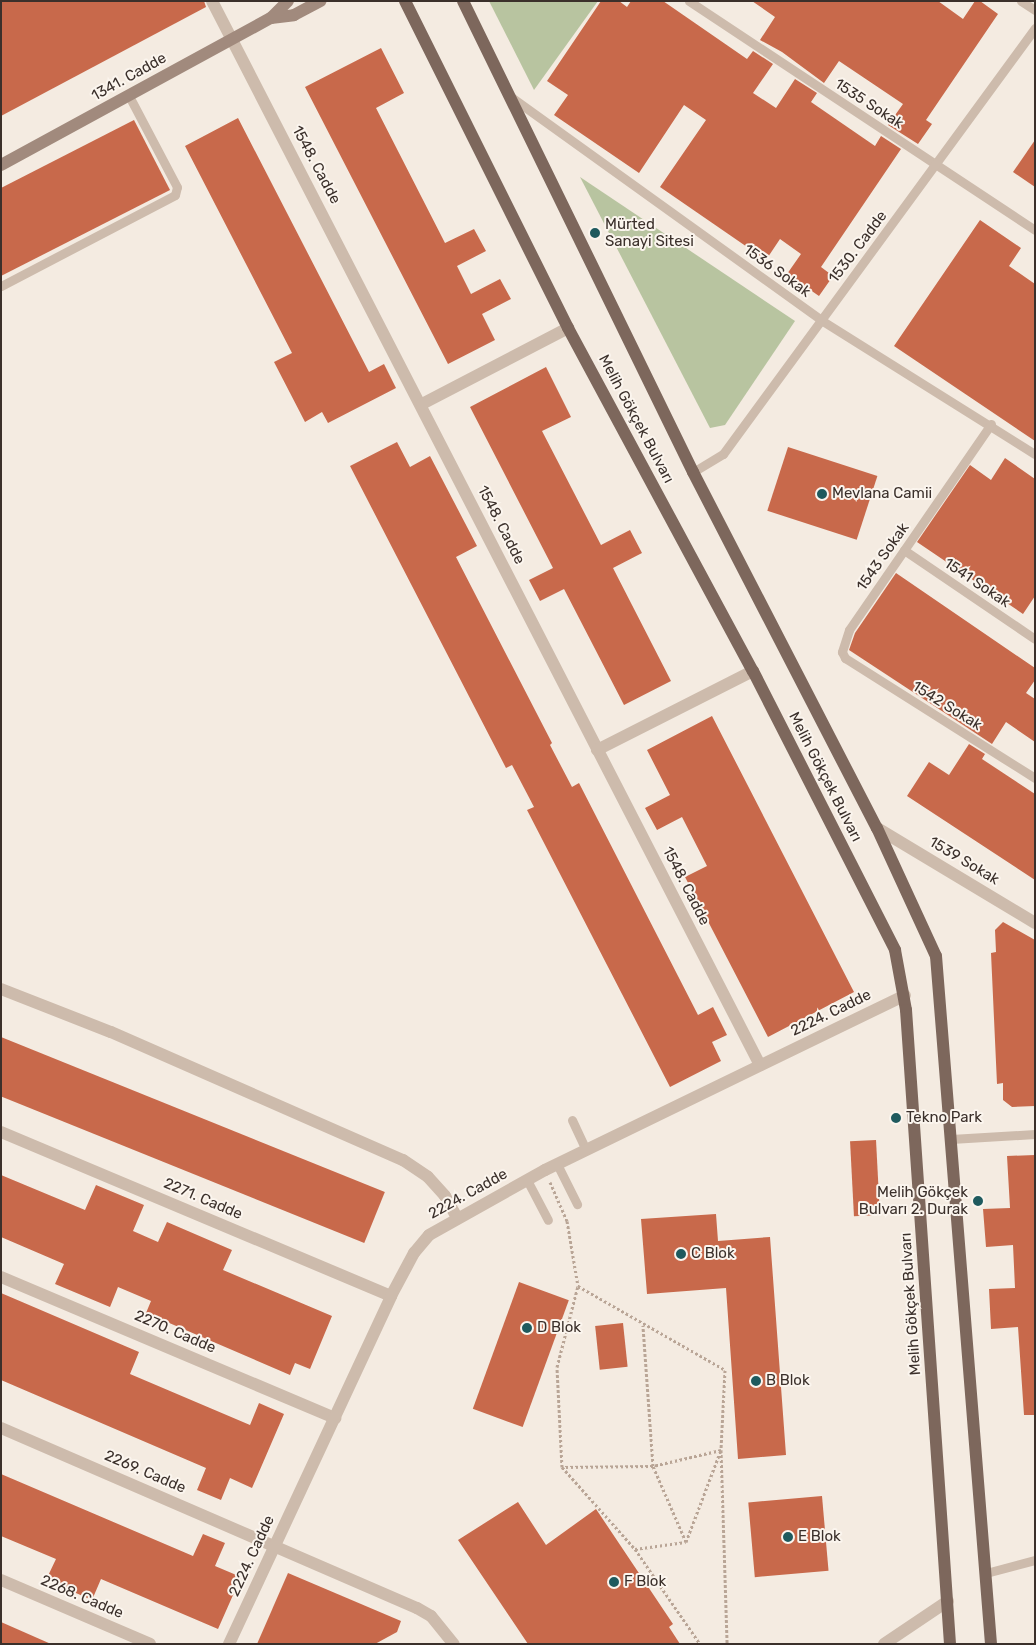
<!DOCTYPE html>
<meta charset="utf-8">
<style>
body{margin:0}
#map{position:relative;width:1036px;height:1645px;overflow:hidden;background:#f4ebe1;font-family:Rubik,sans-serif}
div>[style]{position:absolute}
.green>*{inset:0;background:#b8c4a0}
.building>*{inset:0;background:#c8694b;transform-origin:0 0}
.path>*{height:3px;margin-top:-1.5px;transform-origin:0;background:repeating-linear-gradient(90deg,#b9a596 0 2.5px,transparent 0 5px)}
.lane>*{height:9px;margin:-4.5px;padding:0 4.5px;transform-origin:4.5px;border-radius:4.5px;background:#cdbbac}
.street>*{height:12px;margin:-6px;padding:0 6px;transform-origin:6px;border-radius:6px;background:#cdbbac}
.secondary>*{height:12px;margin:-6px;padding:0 6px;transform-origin:6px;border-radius:6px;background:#a18a7d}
.primary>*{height:12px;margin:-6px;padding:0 6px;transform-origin:6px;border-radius:6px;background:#7d675c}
.dots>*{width:14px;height:14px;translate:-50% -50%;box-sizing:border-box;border:2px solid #fbf5ee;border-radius:50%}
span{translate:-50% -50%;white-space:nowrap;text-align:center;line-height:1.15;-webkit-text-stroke:4px #fbf5ee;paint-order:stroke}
.street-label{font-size:15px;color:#3b302b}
.poi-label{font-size:15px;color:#3b302b}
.left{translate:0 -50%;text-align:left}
.right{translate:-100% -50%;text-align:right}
.frame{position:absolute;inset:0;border:2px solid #3b302b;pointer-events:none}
</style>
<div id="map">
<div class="green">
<i style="clip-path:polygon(489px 1px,598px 1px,534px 90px)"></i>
<i style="clip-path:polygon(580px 177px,795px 321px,725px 425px,710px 428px)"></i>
</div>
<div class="building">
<i style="clip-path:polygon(1px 1px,204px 1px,206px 7px,1px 116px)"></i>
<i style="clip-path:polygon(601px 1px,619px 1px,627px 7px,631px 1px,663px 1px,747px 59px,753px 51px,773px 64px,753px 93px,776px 108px,795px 79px,817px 93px,811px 102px,875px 146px,881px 136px,901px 149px,821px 267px,833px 276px,819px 296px,787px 274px,801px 254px,780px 239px,766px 260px,660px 187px,706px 120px,684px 105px,639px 173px,554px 115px,568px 95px,547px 81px)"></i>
<i style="clip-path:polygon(752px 1px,938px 1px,963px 19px,975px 1px,980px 1px,998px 14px,926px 120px,932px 124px,918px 144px,888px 125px,903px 104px,839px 61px,824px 83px,782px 52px,760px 40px,775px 17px)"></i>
<i style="clip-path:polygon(381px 48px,404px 93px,376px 108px,445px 243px,474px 229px,486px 251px,457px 266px,471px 294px,500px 279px,511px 299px,482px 314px,495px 340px,448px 364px,305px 87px)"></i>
<i style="clip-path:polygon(238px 118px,369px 372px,384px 364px,396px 388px,328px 423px,322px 412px,305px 422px,274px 362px,292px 353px,185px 146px)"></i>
<i style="clip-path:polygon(134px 120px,170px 190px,1px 276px,1px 188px)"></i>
<i style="clip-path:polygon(1035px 140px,1035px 187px,1013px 172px)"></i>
<i style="clip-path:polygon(980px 220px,1021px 248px,1009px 266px,1035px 284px,1035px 441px,894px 346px)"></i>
<i style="clip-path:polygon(546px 367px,571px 417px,542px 431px,601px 545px,630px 530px,642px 553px,613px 568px,671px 681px,624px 705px,564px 589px,540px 601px,529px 580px,553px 568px,470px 407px)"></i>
<i style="clip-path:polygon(397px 442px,410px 467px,430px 456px,477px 546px,456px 557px,552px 743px,550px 745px,572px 787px,579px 783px,698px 1015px,713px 1007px,727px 1035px,712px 1042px,721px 1061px,670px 1087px,527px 810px,534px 807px,512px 765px,506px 768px,350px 466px)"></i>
<i style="left:788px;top:447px;width:94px;height:67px;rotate:18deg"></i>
<i style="clip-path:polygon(1005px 458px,1035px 479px,1035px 596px,1023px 614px,917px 542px,970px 465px,991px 480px)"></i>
<i style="clip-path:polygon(896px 573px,1035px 668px,1035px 680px,1026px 693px,1035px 699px,1035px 742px,1006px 722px,992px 744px,849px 650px,855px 633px)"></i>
<i style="clip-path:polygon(712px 716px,854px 992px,768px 1037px,685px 877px,707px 866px,682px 817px,657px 830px,645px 808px,670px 795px,647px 750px)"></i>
<i style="clip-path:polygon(969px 744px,985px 754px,982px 759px,1035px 794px,1035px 880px,907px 796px,929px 762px,949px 775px)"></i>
<i style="clip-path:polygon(1003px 922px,1035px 940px,1035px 1106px,1012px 1107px,1003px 1100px,1003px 1083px,997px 1084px,991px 953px,996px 952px,995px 930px)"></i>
<i style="left:1px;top:1037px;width:414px;height:55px;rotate:22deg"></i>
<i style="left:876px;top:1140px;width:75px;height:26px;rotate:87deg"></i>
<i style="clip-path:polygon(1035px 1155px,1035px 1415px,1024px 1415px,1018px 1327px,991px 1329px,989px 1289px,1015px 1288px,1013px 1245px,986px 1247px,983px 1209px,1010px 1208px,1007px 1156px)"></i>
<i style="clip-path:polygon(1px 1175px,85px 1210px,96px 1185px,144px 1205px,133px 1231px,158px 1242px,167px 1222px,232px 1250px,223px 1270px,332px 1316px,310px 1369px,295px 1363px,290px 1375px,146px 1313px,151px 1301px,118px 1287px,110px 1307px,55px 1284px,64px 1264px,1px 1237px)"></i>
<i style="clip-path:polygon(716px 1214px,718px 1241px,770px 1237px,786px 1455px,738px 1459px,726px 1288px,647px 1294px,641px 1219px)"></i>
<i style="left:519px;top:1282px;width:53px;height:135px;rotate:20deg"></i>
<i style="clip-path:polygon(1px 1293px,139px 1352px,130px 1374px,250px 1425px,259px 1403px,284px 1414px,252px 1488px,230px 1478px,221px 1500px,197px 1490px,206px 1468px,1px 1380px)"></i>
<i style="left:623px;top:1323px;width:44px;height:28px;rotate:84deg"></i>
<i style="clip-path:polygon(1px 1474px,193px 1556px,203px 1534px,225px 1543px,215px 1566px,241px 1577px,218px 1629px,101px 1579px,92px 1600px,46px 1580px,56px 1559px,1px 1536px)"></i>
<i style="left:822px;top:1496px;width:75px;height:74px;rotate:85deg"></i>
<i style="clip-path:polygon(518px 1502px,546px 1545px,596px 1509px,673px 1624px,669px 1627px,680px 1644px,528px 1644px,458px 1540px)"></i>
<i style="clip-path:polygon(288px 1573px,401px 1621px,397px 1632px,375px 1644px,257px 1644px)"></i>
<i style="clip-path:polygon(1px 1622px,51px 1644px,1px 1644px)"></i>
</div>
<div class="path">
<i style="left:550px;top:1182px;width:43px;rotate:66.4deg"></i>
<i style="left:567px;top:1221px;width:66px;rotate:80.4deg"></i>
<i style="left:562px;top:1467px;width:100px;rotate:-92.9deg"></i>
<i style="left:557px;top:1367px;width:84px;rotate:-75.5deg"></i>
<i style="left:578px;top:1286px;width:169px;rotate:29.7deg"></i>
<i style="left:725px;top:1370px;width:80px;rotate:92.9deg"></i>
<i style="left:721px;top:1450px;width:70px;rotate:166.8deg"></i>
<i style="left:653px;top:1466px;width:141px;rotate:-94.1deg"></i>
<i style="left:686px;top:1542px;width:83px;rotate:-113.5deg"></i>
<i style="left:653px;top:1466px;width:91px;rotate:179.4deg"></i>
<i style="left:562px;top:1467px;width:110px;rotate:48.3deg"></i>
<i style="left:635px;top:1549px;width:115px;rotate:55.6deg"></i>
<i style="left:686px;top:1542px;width:98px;rotate:-69.2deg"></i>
<i style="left:721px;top:1450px;width:194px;rotate:88.2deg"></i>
<i style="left:635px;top:1549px;width:51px;rotate:-7.8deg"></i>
</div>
<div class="lane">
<i style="left:689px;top:1px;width:415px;rotate:33.5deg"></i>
<i style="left:1021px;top:1px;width:17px;rotate:33deg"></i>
<i style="left:511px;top:97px;width:382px;rotate:35.7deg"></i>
<i style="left:821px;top:320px;width:252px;rotate:32.1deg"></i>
<i style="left:1px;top:286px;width:196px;rotate:-27.6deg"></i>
<i style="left:175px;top:195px;width:8px;rotate:-76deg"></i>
<i style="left:177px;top:187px;width:103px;rotate:-117.8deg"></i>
<i style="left:991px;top:424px;width:250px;rotate:124.6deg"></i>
<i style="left:849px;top:630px;width:23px;rotate:108deg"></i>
<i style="left:842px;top:652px;width:7px;rotate:63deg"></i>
<i style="left:845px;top:658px;width:225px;rotate:32.3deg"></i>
<i style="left:693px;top:472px;width:35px;rotate:-31deg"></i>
<i style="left:723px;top:454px;width:528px;rotate:-53.78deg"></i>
<i style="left:904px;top:550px;width:158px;rotate:34.2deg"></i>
<i style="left:572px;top:1120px;width:33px;rotate:65deg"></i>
<i style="left:951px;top:1139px;width:84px;rotate:-3.4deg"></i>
<i style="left:557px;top:1164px;width:45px;rotate:63.4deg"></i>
<i style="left:527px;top:1180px;width:45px;rotate:62.3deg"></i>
<i style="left:986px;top:1573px;width:51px;rotate:-14.9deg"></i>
</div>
<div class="street">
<i style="left:212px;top:1px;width:1197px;rotate:62.75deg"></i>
<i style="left:422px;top:404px;width:165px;rotate:-27.5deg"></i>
<i style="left:597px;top:750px;width:175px;rotate:-26.9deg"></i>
<i style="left:877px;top:828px;width:184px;rotate:31deg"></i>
<i style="left:1px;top:989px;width:118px;rotate:21.4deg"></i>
<i style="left:111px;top:1032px;width:319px;rotate:23.7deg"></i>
<i style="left:403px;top:1160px;width:30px;rotate:34deg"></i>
<i style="left:428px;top:1177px;width:25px;rotate:48deg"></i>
<i style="left:445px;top:1196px;width:25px;rotate:61deg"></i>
<i style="left:1px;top:1132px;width:423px;rotate:22.8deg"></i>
<i style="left:1px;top:1277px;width:363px;rotate:22.9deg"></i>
<i style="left:1px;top:1428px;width:453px;rotate:23.4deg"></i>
<i style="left:417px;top:1608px;width:16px;rotate:30deg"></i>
<i style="left:431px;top:1616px;width:36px;rotate:51deg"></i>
<i style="left:1px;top:1580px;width:162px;rotate:23.2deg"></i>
<i style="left:229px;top:1644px;width:384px;rotate:-65deg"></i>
<i style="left:391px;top:1296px;width:49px;rotate:-61.9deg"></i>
<i style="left:414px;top:1253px;width:23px;rotate:-50deg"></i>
<i style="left:429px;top:1235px;width:133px;rotate:-29.3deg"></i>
<i style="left:545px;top:1170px;width:400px;rotate:-25.9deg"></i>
<i style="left:884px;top:1644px;width:77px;rotate:-33.9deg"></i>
</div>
<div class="secondary">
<i style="left:271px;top:18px;width:23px;rotate:-7deg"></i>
<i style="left:294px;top:15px;width:30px;rotate:-28deg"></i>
<i style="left:1px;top:165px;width:307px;rotate:-28.6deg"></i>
<i style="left:271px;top:18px;width:24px;rotate:-45deg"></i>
</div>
<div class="primary">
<i style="left:405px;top:1px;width:365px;rotate:63.5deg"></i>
<i style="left:568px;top:328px;width:390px;rotate:61.7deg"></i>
<i style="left:753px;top:671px;width:313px;rotate:63deg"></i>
<i style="left:895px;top:950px;width:61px;rotate:79.6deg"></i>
<i style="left:906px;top:1010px;width:636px;rotate:86.03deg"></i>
<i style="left:463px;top:1px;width:524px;rotate:63.97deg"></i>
<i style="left:693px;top:472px;width:401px;rotate:62.7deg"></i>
<i style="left:877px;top:828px;width:141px;rotate:65.3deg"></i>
<i style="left:936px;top:956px;width:690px;rotate:85.43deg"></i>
</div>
<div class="dots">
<i style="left:595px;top:233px;background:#1f5a5e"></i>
<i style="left:822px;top:494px;background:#1f5a5e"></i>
<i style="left:896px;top:1118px;background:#1f5a5e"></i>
<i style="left:978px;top:1201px;background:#1f5a5e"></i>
<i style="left:681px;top:1254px;background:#1f5a5e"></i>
<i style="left:527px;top:1328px;background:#1f5a5e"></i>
<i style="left:756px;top:1381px;background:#1f5a5e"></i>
<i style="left:788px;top:1537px;background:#1f5a5e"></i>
<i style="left:614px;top:1582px;background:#1f5a5e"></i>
</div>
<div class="street-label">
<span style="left:129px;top:77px;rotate:-29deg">1341. Cadde</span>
<span style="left:869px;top:104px;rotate:33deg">1535 Sokak</span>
<span style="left:316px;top:165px;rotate:62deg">1548. Cadde</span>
<span style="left:858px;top:247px;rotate:-53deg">1530. Cadde</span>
<span style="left:777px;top:271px;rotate:36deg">1536 Sokak</span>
<span style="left:636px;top:419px;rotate:62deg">Melih Gökçek Bulvarı</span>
<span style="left:501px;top:525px;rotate:63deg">1548. Cadde</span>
<span style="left:883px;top:557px;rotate:-55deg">1543 Sokak</span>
<span style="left:977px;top:583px;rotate:34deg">1541 Sokak</span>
<span style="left:947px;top:706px;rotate:32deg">1542 Sokak</span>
<span style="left:825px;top:777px;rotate:63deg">Melih Gökçek Bulvarı</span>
<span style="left:964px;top:861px;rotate:31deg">1539 Sokak</span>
<span style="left:686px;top:886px;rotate:63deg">1548. Cadde</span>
<span style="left:831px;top:1013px;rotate:-26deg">2224. Cadde</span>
<span style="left:468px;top:1194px;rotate:-29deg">2224. Cadde</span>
<span style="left:203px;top:1199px;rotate:23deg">2271. Cadde</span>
<span style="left:911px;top:1304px;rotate:-94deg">Melih Gökçek Bulvarı</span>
<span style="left:175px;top:1332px;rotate:23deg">2270. Cadde</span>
<span style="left:145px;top:1472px;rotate:23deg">2269. Cadde</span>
<span style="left:252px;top:1556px;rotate:-65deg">2224. Cadde</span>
<span style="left:82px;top:1597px;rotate:23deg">2268. Cadde</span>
</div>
<div class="poi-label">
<span class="left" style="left:605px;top:233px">Mürted<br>Sanayi Sitesi</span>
<span class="left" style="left:832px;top:494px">Mevlana Camii</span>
<span class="left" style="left:906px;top:1118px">Tekno Park</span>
<span class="right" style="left:968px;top:1201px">Melih Gökçek<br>Bulvarı 2. Durak</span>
<span class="left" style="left:691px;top:1254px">C Blok</span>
<span class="left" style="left:537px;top:1328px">D Blok</span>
<span class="left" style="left:766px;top:1381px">B Blok</span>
<span class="left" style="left:798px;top:1537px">E Blok</span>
<span class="left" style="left:624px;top:1582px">F Blok</span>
</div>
<div class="frame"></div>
</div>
